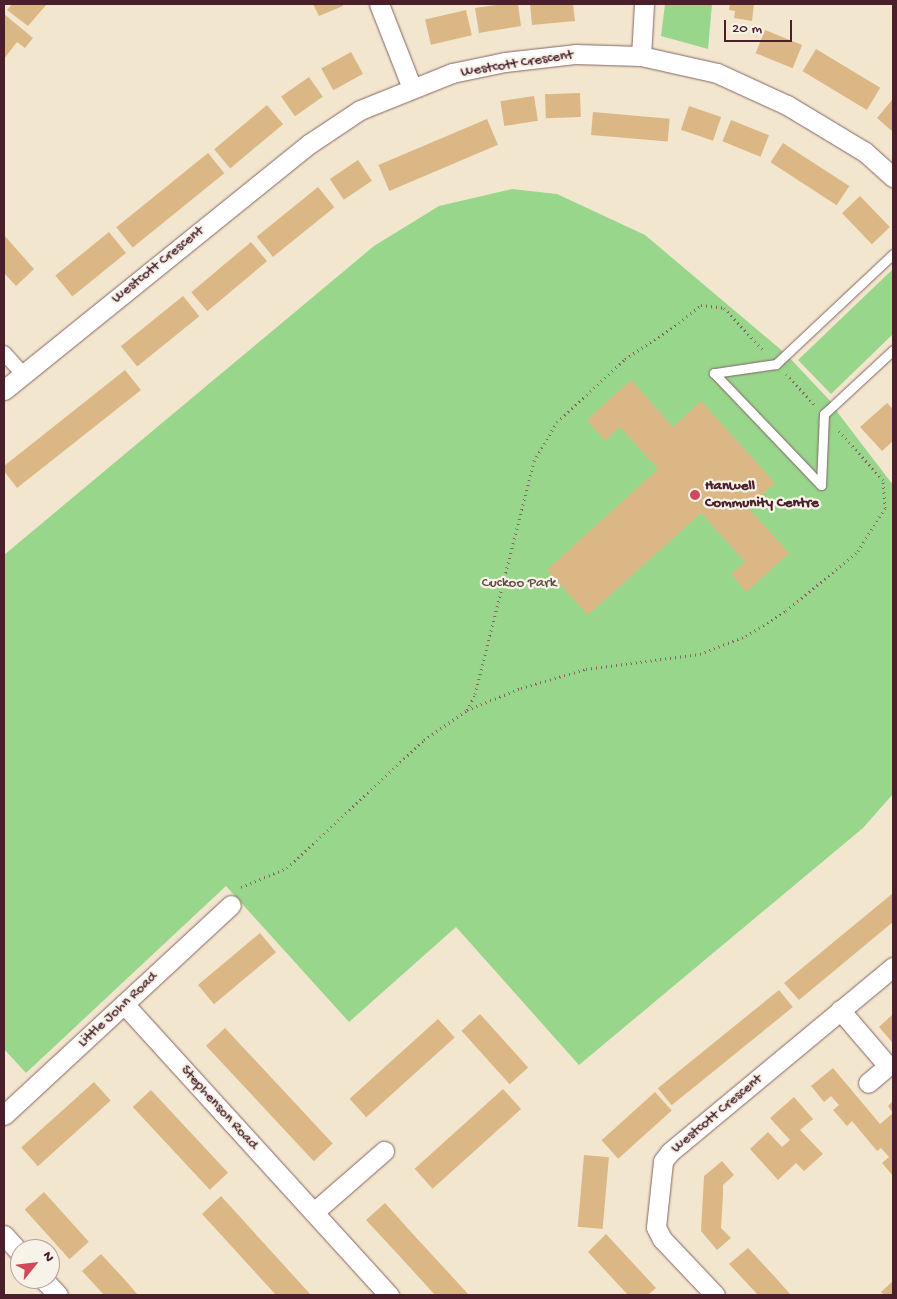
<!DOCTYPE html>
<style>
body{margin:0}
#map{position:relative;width:897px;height:1299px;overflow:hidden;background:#f3e6ce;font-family:"Gochi Hand",sans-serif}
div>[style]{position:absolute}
.green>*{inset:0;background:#98d68c}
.building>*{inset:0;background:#dcb786;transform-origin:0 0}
.path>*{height:3px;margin-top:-1.5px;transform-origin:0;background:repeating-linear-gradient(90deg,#856564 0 1px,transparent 0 5px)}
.roads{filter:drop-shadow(0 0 1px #856564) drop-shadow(0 0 1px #856564)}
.service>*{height:9px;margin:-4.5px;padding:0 4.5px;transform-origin:4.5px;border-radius:4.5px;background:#fff}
.pedestrian>*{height:14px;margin:-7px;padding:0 7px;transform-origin:7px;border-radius:7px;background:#fff}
.minor>*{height:19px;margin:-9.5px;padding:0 9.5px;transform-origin:9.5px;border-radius:9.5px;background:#fff}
.dots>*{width:14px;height:14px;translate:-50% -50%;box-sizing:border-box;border:2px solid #f7f3e8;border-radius:50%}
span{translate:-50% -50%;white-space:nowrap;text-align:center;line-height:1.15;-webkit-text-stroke:4.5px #f7f3e8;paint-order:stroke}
.street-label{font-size:15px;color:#4a1f2b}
.poi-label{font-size:15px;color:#4a1f2b;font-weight:700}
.left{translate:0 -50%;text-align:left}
.park-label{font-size:15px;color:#5e4d43}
.frame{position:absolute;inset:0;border:5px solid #4a1f2b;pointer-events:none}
.north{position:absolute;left:10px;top:1239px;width:50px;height:50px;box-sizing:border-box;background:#f7f3e8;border:1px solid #b29e9c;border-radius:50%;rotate:61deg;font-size:14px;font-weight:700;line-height:20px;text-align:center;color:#4a1f2b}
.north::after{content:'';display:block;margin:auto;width:18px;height:22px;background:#d1495b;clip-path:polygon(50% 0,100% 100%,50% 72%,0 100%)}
.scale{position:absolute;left:724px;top:20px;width:68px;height:22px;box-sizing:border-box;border:2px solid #4a1f2b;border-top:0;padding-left:6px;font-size:15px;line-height:18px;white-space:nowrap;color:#4a1f2b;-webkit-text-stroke:4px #f7f3e8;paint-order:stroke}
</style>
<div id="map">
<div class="green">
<i style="clip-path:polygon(665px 4px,712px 4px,708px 49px,661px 36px)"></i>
<i style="clip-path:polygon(512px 189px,557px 194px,645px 235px,786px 354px,834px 405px,838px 413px,893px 485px,893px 794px,863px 828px,579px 1065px,456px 927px,349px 1022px,226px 886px,26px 1073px,4px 1049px,4px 555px,374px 246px,439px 206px)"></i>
<i style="clip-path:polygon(893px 269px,893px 334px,831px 394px,798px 360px)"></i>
</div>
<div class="building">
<i style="clip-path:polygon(12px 4px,47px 4px,28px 26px,7px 10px)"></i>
<i style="clip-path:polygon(313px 4px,342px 4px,343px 6px,319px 16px)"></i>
<i style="clip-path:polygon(503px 4px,518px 4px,521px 26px,479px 33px,475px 8px)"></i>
<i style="clip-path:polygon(530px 4px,573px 4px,575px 21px,532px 25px)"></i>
<i style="clip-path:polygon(730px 4px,754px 4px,752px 21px,734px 18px,735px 11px,729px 10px)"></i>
<i style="left:466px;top:10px;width:26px;height:42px;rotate:77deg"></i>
<i style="clip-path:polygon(4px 14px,33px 38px,25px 48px,17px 42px,4px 59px)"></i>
<i style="left:765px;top:30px;width:40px;height:25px;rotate:22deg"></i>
<i style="left:816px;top:49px;width:75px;height:26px;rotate:31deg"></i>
<i style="left:351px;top:52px;width:25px;height:34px;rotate:61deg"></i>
<i style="left:309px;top:77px;width:24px;height:34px;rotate:55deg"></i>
<i style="left:580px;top:93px;width:24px;height:35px;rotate:88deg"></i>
<i style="left:534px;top:96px;width:25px;height:34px;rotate:81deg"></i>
<i style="clip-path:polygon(892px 100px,893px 101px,893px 132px,877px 118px)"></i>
<i style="left:267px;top:105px;width:25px;height:69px;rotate:50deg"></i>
<i style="left:689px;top:106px;width:34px;height:25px;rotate:19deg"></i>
<i style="left:593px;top:112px;width:77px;height:23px;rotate:5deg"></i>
<i style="left:487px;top:119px;width:28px;height:118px;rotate:67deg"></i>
<i style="left:731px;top:120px;width:41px;height:23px;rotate:22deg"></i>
<i style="left:783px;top:143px;width:79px;height:23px;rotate:33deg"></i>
<i style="left:208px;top:153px;width:26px;height:118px;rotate:51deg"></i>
<i style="left:358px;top:160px;width:25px;height:34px;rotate:56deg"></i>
<i style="left:318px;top:187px;width:26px;height:79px;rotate:51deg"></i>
<i style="left:860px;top:196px;width:43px;height:25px;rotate:46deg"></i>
<i style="left:109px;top:232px;width:27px;height:69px;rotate:51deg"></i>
<i style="clip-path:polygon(4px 235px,34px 269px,16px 286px,4px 273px)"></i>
<i style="left:251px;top:242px;width:25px;height:78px;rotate:50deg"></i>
<i style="left:183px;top:296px;width:26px;height:80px;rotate:51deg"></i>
<i style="clip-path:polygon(125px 370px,141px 390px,17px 488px,4px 471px,4px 466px)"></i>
<i style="clip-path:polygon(631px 380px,673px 427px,701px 401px,775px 483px,748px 508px,789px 553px,746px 592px,731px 574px,745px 562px,701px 513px,588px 615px,547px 570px,658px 469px,620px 427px,605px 441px,587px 420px)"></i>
<i style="clip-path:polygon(887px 403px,893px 409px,893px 441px,882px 451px,860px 427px)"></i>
<i style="clip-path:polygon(893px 893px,893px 922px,799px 1000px,784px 983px)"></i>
<i style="left:260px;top:933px;width:25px;height:81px;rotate:50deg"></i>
<i style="left:779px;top:990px;width:22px;height:156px;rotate:51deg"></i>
<i style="left:480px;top:1014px;width:72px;height:25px;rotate:48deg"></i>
<i style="clip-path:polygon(893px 1014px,893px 1040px,892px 1042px,879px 1027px)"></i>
<i style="left:438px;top:1019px;width:25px;height:119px;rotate:48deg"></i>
<i style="left:225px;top:1028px;width:158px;height:26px;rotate:47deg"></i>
<i style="clip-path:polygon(833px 1068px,880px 1124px,893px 1113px,888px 1106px,893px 1101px,893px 1176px,882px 1163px,889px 1157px,881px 1148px,877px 1151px,852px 1121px,847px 1126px,833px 1110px,839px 1105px,831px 1096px,824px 1102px,811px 1086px)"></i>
<i style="left:94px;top:1082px;width:25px;height:98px;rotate:48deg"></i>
<i style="left:503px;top:1089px;width:27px;height:119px;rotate:48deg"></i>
<i style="left:151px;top:1090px;width:113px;height:25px;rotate:47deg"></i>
<i style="left:655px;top:1092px;width:25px;height:72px;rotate:48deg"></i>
<i style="clip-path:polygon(794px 1097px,813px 1119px,800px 1130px,823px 1154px,804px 1171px,796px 1163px,778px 1180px,750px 1149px,768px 1132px,782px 1147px,790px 1140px,770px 1118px)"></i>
<i style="left:584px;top:1155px;width:25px;height:72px;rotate:5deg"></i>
<i style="clip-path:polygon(722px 1161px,734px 1175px,723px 1185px,723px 1195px,721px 1228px,731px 1238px,717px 1250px,701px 1231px,704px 1176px)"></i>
<i style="left:44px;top:1192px;width:67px;height:26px;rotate:48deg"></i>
<i style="clip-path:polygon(221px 1196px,260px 1239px,311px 1295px,276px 1295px,202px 1214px)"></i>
<i style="clip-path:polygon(385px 1203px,411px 1232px,469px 1295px,435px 1295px,393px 1249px,366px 1220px)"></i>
<i style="clip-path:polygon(606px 1234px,656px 1288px,648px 1295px,628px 1295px,588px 1252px)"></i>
<i style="clip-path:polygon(748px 1248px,774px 1276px,791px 1295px,758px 1295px,729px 1264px)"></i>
<i style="clip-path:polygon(101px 1254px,125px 1280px,138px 1295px,104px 1295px,82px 1271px)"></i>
<i style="clip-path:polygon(893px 1281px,893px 1295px,884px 1295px,881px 1292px)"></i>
</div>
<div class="path">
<i style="left:786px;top:374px;width:41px;rotate:47deg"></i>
<i style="left:467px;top:710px;width:18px;rotate:-63deg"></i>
<i style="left:475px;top:694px;width:240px;rotate:-75.8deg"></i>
<i style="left:534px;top:461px;width:45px;rotate:-59.5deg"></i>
<i style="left:557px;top:422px;width:93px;rotate:-42.8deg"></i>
<i style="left:625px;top:359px;width:65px;rotate:-33.7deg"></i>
<i style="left:679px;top:323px;width:28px;rotate:-39deg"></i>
<i style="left:701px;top:305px;width:23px;rotate:7deg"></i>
<i style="left:724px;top:308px;width:59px;rotate:47.1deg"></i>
<i style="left:241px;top:887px;width:50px;rotate:-22.4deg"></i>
<i style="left:287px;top:868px;width:187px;rotate:-43.1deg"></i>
<i style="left:424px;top:740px;width:52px;rotate:-34.9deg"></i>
<i style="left:467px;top:710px;width:58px;rotate:-22.2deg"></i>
<i style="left:521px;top:688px;width:68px;rotate:-16.3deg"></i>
<i style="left:586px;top:669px;width:115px;rotate:-7.5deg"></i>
<i style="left:700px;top:654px;width:49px;rotate:-21.4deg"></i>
<i style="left:746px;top:636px;width:47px;rotate:-32deg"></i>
<i style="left:786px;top:611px;width:94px;rotate:-39.8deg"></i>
<i style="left:858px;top:551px;width:51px;rotate:-57.9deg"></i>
<i style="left:885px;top:508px;width:28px;rotate:-94deg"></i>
<i style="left:883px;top:480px;width:66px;rotate:-131.9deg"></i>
</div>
<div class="roads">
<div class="service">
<i style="left:893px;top:254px;width:161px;rotate:136.8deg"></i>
<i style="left:776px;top:364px;width:63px;rotate:171.7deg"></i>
<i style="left:714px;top:373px;width:155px;rotate:46.3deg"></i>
<i style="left:821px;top:485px;width:71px;rotate:-87.6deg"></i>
<i style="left:824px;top:414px;width:94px;rotate:-42.8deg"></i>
</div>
<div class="pedestrian">
<i style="left:4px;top:353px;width:28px;rotate:48deg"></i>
</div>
<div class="minor">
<i style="left:379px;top:4px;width:90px;rotate:68.6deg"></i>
<i style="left:641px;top:56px;width:52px;rotate:-86.7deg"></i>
<i style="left:4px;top:390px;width:392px;rotate:-38.9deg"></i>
<i style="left:309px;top:144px;width:61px;rotate:-33.7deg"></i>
<i style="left:360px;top:110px;width:99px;rotate:-21.9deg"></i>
<i style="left:452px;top:73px;width:54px;rotate:-11.7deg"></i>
<i style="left:505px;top:62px;width:70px;rotate:-6.5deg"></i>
<i style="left:575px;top:54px;width:66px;rotate:1.7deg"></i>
<i style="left:641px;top:56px;width:78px;rotate:12.6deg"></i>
<i style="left:717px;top:73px;width:77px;rotate:24.6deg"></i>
<i style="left:787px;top:105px;width:91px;rotate:31.1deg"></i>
<i style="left:865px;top:152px;width:38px;rotate:42deg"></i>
<i style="left:124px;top:1004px;width:394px;rotate:47.7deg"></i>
<i style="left:840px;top:1010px;width:74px;rotate:49.4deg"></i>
<i style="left:888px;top:1066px;width:26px;rotate:140deg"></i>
<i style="left:4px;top:1115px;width:309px;rotate:-42.8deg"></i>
<i style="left:314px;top:1212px;width:93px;rotate:-41.1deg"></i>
<i style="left:4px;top:1235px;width:24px;rotate:48deg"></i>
<i style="left:43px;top:1279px;width:22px;rotate:47deg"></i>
<i style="left:715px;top:1295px;width:77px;rotate:-133.4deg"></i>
<i style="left:662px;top:1239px;width:13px;rotate:-117deg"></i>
<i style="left:656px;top:1227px;width:66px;rotate:-83.9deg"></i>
<i style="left:663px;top:1161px;width:11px;rotate:-52deg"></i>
<i style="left:670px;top:1152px;width:290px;rotate:-39.7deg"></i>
</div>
</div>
<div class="dots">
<i style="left:695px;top:495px;background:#d1495b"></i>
</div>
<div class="street-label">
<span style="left:517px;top:64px;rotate:-9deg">Westcott Crescent</span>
<span style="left:158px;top:265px;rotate:-39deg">Westcott Crescent</span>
<span style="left:118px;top:1010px;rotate:-43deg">Little John Road</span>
<span style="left:219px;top:1108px;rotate:48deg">Stephenson Road</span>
<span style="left:717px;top:1114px;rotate:-40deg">Westcott Crescent</span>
</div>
<div class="poi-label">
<span class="left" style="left:705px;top:495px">Hanwell<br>Community Centre</span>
</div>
<div class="park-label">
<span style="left:519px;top:584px">Cuckoo Park</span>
</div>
<div class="frame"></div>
<div class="north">N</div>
<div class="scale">20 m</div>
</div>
